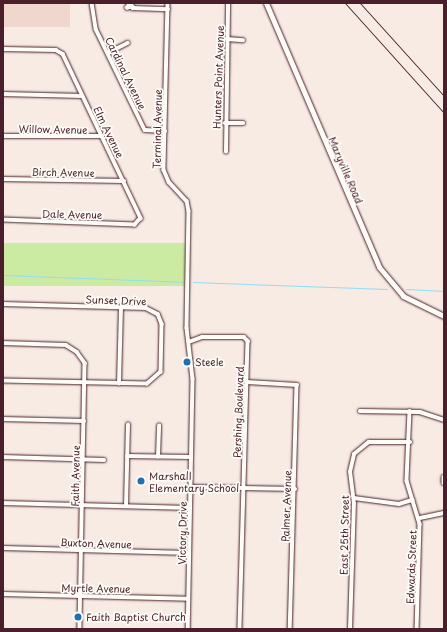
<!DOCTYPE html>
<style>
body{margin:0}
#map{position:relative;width:447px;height:632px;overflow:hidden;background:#f7ebe4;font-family:"Playpen Sans",sans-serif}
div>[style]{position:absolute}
.built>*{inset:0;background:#f0d7cd;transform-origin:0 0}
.green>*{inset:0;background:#cbeba3;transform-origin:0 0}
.stream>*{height:1px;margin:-0.5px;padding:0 0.5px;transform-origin:0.5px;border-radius:0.5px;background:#93ddf4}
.roads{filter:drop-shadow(0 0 1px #4a1f2b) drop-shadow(0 0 1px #4a1f2b)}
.minor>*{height:3.5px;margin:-1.75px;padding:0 1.75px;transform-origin:1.75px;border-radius:1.75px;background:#fdfcf7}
.secondary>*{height:5px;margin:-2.5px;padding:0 2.5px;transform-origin:2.5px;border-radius:2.5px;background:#fdfcf7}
.rail>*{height:1px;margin:-0.5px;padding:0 0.5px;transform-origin:0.5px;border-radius:0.5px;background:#4a1f2b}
.dots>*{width:11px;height:11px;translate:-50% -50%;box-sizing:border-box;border:2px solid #fdfcf7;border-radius:50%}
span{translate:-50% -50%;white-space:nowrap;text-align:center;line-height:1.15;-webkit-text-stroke:3.5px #fdfcf7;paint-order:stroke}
.street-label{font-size:10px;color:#4a1f2b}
.poi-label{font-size:10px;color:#4a1f2b}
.left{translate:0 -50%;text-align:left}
.frame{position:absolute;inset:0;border:4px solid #4a1f2b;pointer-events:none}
</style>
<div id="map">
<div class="built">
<i style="left:3px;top:3px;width:67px;height:24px"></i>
</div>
<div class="green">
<i style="left:3px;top:243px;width:182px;height:43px"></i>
</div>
<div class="stream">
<i style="left:3px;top:275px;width:179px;rotate:2.2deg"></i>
<i style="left:193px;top:282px;width:194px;rotate:2.1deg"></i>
<i style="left:406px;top:289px;width:38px;rotate:3deg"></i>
</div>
<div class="roads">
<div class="minor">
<i style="left:92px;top:3px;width:26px;rotate:81deg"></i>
<i style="left:96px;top:29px;width:112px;rotate:64.1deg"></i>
<i style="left:145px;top:130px;width:20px;rotate:3deg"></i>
<i style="left:168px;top:3px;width:167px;rotate:91.4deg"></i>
<i style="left:164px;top:170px;width:13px;rotate:67deg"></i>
<i style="left:169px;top:182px;width:26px;rotate:47deg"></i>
<i style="left:187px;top:201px;width:10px;rotate:79deg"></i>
<i style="left:189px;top:211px;width:117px;rotate:91deg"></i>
<i style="left:187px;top:328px;width:51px;rotate:83.3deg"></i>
<i style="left:193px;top:379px;width:250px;rotate:91.1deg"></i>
<i style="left:133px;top:7px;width:6px;rotate:171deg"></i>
<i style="left:127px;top:8px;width:6px;rotate:-59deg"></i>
<i style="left:130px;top:3px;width:6px;rotate:59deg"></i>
<i style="left:133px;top:8px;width:35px;rotate:2deg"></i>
<i style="left:227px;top:39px;width:16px;rotate:4deg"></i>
<i style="left:3px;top:49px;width:53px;rotate:1.1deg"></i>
<i style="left:56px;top:50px;width:8px;rotate:30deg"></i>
<i style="left:63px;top:54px;width:182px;rotate:64.6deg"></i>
<i style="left:141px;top:218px;width:9px;rotate:131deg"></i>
<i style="left:135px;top:225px;width:132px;rotate:-177.8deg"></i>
<i style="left:108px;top:53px;width:22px;rotate:-27deg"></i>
<i style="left:3px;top:94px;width:79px;rotate:1.5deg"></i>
<i style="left:225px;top:123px;width:18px"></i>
<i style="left:3px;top:136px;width:99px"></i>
<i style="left:226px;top:152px;width:149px;rotate:-89.2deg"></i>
<i style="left:3px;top:179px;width:121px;rotate:0.9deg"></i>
<i style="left:3px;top:304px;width:143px;rotate:1.6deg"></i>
<i style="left:146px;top:308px;width:13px;rotate:27deg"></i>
<i style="left:158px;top:314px;width:11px;rotate:68deg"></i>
<i style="left:162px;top:324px;width:48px;rotate:91.2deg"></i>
<i style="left:161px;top:372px;width:18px;rotate:139deg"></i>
<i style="left:147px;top:384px;width:144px;rotate:-178.8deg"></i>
<i style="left:189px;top:342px;width:14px;rotate:-21deg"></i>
<i style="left:202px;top:337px;width:42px"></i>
<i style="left:244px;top:337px;width:6px;rotate:45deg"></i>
<i style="left:248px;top:341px;width:288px;rotate:91.6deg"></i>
<i style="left:3px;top:343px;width:63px;rotate:1.8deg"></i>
<i style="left:66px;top:345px;width:13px;rotate:32deg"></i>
<i style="left:77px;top:352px;width:14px;rotate:54deg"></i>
<i style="left:85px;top:363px;width:266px;rotate:91.1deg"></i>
<i style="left:247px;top:382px;width:50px;rotate:3.4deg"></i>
<i style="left:297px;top:385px;width:244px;rotate:91.6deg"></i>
<i style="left:119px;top:384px;width:76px;rotate:-88.5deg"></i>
<i style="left:360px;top:411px;width:60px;rotate:1deg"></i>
<i style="left:420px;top:412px;width:25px;rotate:18deg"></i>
<i style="left:410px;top:411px;width:70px;rotate:92.5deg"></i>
<i style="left:407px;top:481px;width:45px;rotate:73.2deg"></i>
<i style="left:420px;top:524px;width:105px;rotate:91.6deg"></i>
<i style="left:3px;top:419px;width:81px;rotate:1.4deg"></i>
<i style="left:127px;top:456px;width:64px;rotate:0.9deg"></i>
<i style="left:3px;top:457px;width:101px;rotate:1.7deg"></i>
<i style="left:158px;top:457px;width:31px;rotate:-88deg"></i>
<i style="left:444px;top:477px;width:6px;rotate:90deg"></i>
<i style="left:191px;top:487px;width:104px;rotate:1.1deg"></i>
<i style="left:354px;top:498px;width:45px;rotate:7.6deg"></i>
<i style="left:399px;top:504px;width:14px;rotate:-17deg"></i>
<i style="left:3px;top:503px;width:187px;rotate:1.5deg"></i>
<i style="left:126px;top:506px;width:81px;rotate:-88.6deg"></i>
<i style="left:420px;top:518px;width:25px;rotate:-12deg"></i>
<i style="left:3px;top:548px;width:186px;rotate:1.5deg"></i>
<i style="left:3px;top:594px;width:185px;rotate:1.5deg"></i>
<i style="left:350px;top:629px;width:125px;rotate:-88.2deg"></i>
<i style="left:354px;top:504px;width:32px;rotate:-97deg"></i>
<i style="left:350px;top:472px;width:18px;rotate:-77deg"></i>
<i style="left:354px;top:454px;width:19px;rotate:-39deg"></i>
<i style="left:369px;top:442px;width:41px"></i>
</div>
<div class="secondary">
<i style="left:266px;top:3px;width:287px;rotate:66.8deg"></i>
<i style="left:379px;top:267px;width:38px;rotate:50deg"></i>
<i style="left:403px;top:296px;width:46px;rotate:26deg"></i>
</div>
</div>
<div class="rail">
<i style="left:345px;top:3px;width:148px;rotate:48deg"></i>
<i style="left:360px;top:3px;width:125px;rotate:47.9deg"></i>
</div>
<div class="dots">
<i style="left:187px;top:362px;background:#1f6fb2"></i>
<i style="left:141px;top:481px;background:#1f6fb2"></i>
<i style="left:78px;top:617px;background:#1f6fb2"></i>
</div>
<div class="street-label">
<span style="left:126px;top:73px;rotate:64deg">Cardinal Avenue</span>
<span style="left:218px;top:77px;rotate:-88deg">Hunters Point Avenue</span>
<span style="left:53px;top:129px;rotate:1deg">Willow Avenue</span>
<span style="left:157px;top:129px;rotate:-89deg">Terminal Avenue</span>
<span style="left:109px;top:132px;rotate:64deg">Elm Avenue</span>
<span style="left:346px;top:170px;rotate:67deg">Maryville Road</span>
<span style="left:63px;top:172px;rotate:1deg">Birch Avenue</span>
<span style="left:72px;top:214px;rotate:1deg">Dale Avenue</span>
<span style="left:116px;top:300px;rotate:2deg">Sunset Drive</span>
<span style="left:238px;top:412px;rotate:-88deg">Pershing Boulevard</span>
<span style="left:75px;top:476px;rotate:-89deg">Faith Avenue</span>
<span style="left:286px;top:506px;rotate:-88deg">Palmer Avenue</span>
<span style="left:182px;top:533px;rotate:-89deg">Victory Drive</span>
<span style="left:344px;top:535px;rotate:-89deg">East 25th Street</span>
<span style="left:96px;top:543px;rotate:2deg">Buxton Avenue</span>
<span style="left:411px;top:567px;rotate:-88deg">Edwards Street</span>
<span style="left:96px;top:588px;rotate:1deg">Myrtle Avenue</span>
</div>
<div class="poi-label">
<span class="left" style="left:195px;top:362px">Steele</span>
<span class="left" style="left:149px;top:481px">Marshall<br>Elementary School</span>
<span class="left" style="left:86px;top:617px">Faith Baptist Church</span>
</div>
<div class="frame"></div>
</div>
